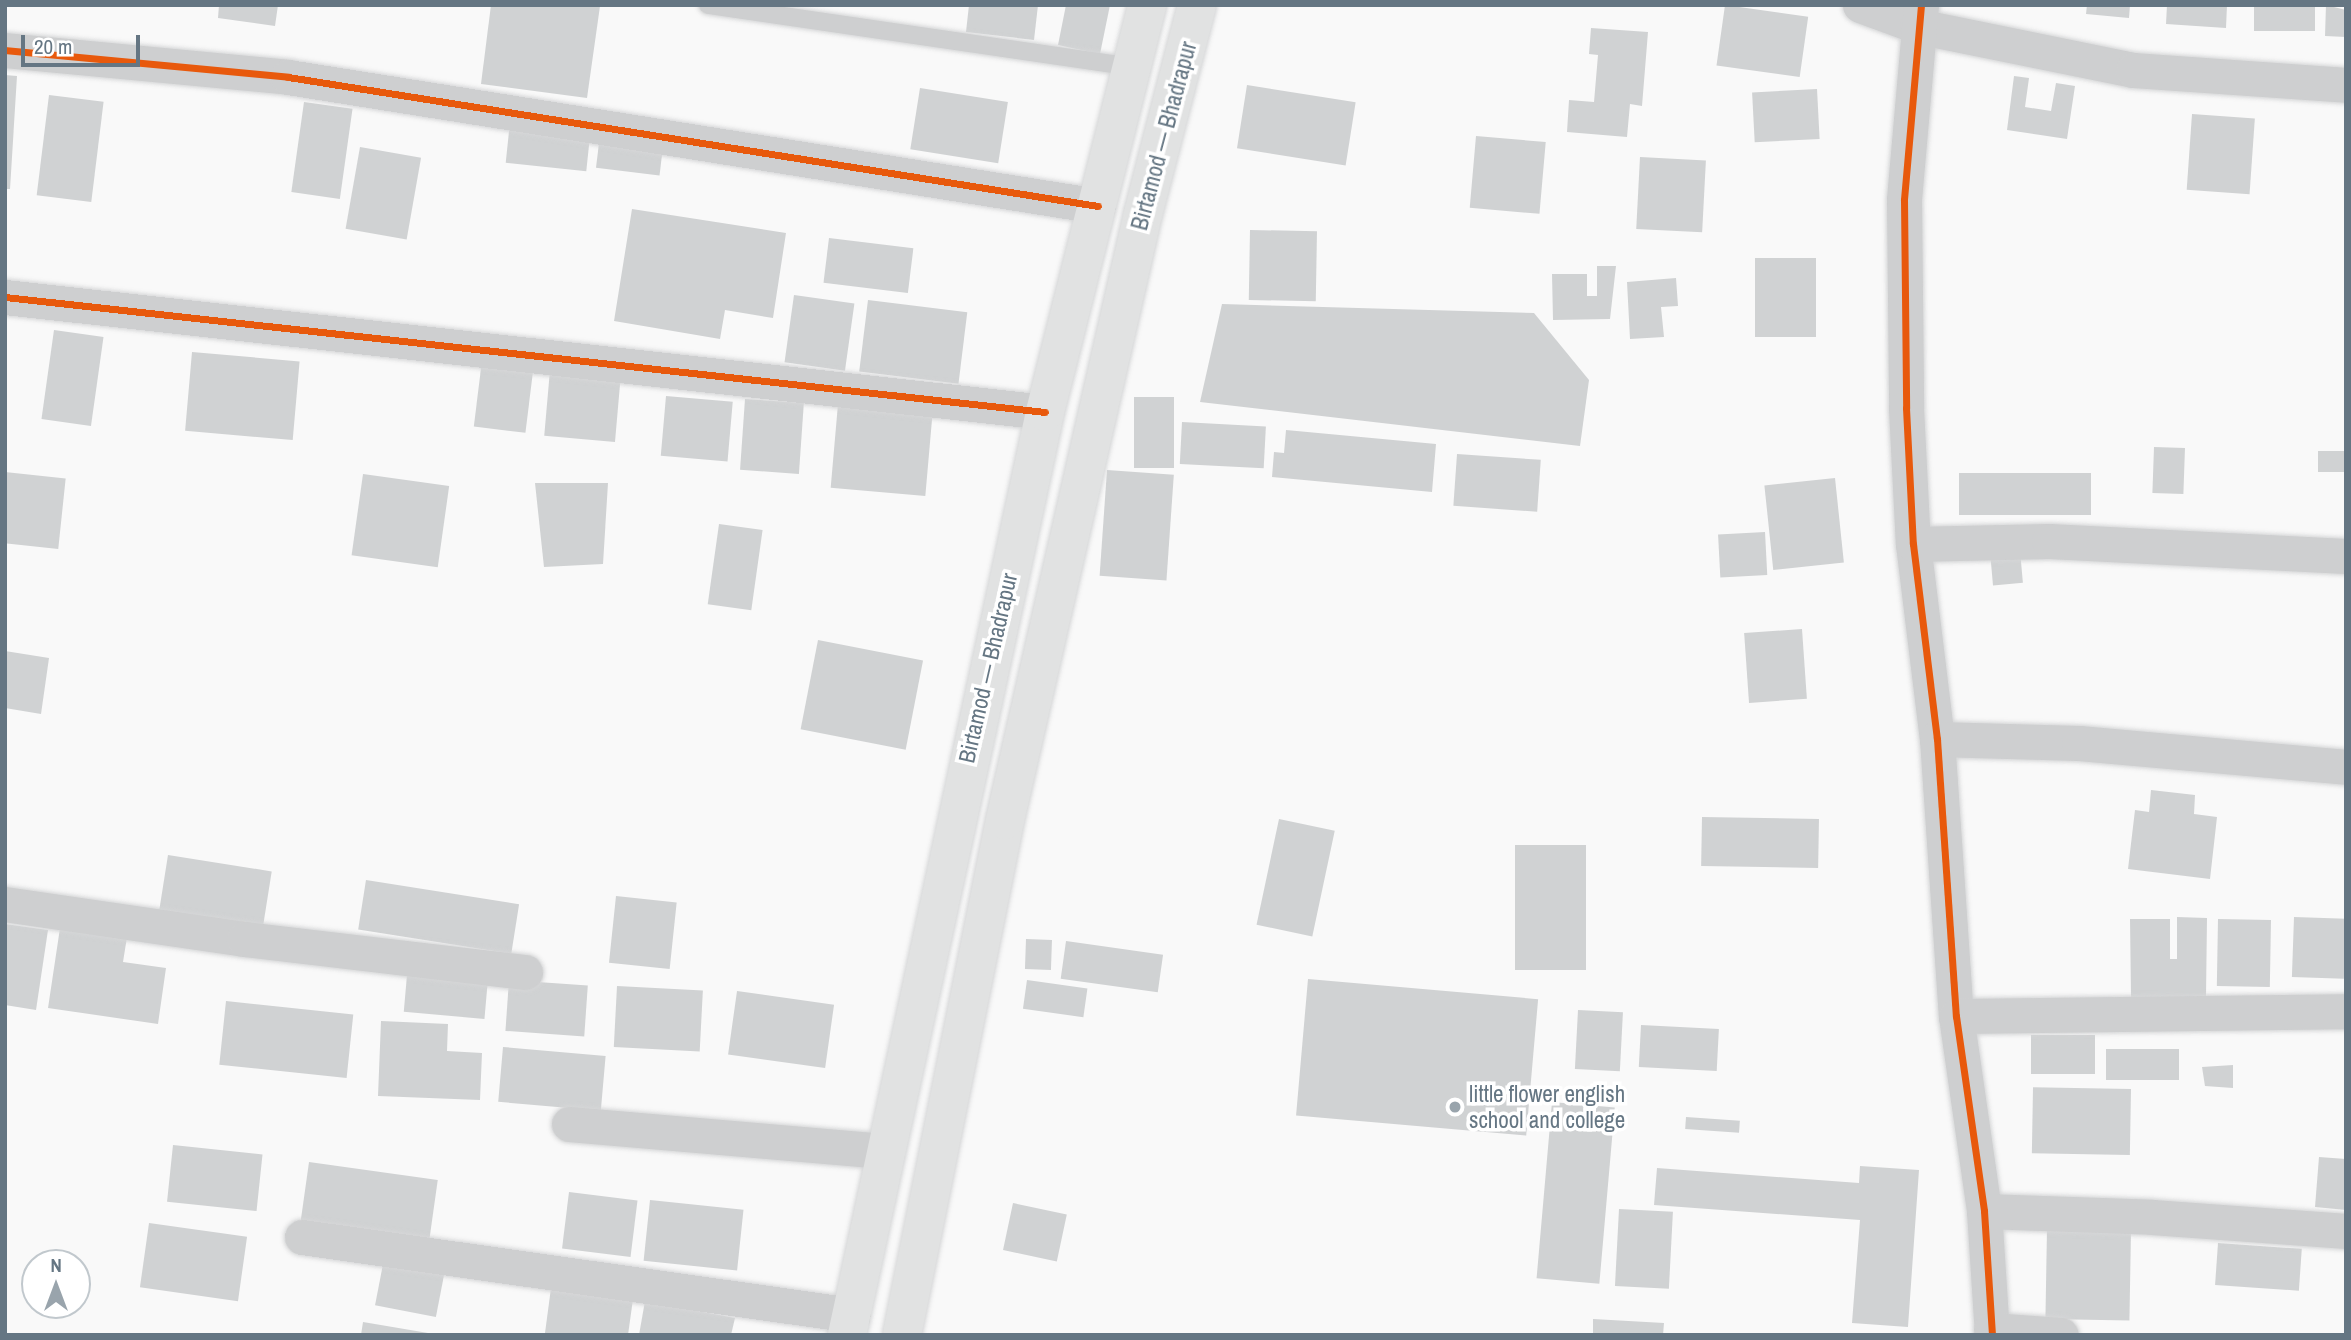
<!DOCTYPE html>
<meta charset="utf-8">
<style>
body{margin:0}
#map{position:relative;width:2351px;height:1340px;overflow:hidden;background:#f9f9f9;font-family:"Archivo Narrow",sans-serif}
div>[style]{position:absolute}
.building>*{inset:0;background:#d0d2d3;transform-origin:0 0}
.roads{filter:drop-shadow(0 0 2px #d5d6d7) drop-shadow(0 0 2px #d5d6d7)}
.lane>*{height:18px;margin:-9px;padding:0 9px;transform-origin:9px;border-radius:9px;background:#cecfd0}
.street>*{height:35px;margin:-17.5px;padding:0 17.5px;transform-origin:17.5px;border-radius:17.5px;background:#cecfd0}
.primary>*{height:38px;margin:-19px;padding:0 19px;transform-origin:19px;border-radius:19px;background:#e1e2e2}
.cycleway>*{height:7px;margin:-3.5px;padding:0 3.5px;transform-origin:3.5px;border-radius:3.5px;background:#e8590c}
.dots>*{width:19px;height:19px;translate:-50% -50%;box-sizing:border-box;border:4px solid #fff;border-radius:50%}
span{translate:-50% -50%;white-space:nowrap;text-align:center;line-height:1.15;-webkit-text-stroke:7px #fff;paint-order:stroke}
.street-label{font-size:23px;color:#657683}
.poi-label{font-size:23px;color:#657683}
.left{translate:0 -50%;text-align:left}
.frame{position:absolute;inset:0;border:7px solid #657683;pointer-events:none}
.north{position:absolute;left:21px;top:1249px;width:70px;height:70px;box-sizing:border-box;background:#fff;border:2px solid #c1c8cd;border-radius:50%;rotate:0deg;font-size:19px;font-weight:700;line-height:28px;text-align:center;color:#657683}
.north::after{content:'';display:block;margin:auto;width:24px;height:32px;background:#99a4ac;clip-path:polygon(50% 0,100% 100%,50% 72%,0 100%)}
.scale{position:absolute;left:21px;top:35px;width:119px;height:32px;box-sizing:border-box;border:4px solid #657683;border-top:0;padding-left:9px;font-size:21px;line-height:24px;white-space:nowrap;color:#657683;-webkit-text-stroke:5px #fff;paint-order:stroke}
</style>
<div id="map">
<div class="building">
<i style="clip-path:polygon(219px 5px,278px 5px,275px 26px,218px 18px)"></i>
<i style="clip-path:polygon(491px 5px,600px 6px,587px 98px,481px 84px)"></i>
<i style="clip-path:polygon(969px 5px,1038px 5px,1034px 40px,966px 32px)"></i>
<i style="clip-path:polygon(1066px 5px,1110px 5px,1100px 54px,1058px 45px)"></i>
<i style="left:1725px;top:5px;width:84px;height:61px;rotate:8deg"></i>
<i style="clip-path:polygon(2087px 5px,2130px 5px,2129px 18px,2086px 14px)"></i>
<i style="clip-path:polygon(2167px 5px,2227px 5px,2226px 28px,2166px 24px)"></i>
<i style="left:2254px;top:5px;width:61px;height:26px"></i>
<i style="clip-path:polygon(2326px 5px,2346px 10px,2346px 37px,2325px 36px)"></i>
<i style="clip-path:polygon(1591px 28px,1648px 32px,1642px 106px,1630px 104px,1627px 137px,1567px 132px,1569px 100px,1594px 102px,1598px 55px,1589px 54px)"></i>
<i style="clip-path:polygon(5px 75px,17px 76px,10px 189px,5px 189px)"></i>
<i style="clip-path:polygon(2014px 76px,2029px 78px,2025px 107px,2051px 111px,2056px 83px,2075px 86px,2067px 139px,2007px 130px)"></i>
<i style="left:1247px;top:85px;width:110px;height:64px;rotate:9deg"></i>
<i style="left:920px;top:88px;width:89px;height:62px;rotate:9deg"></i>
<i style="left:1817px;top:89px;width:50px;height:65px;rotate:87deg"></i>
<i style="left:49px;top:95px;width:55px;height:101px;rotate:7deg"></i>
<i style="left:304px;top:102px;width:49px;height:91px;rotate:8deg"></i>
<i style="left:2192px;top:114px;width:63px;height:76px;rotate:4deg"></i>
<i style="left:510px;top:122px;width:81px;height:41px;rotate:6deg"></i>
<i style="left:600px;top:135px;width:64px;height:33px;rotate:7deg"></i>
<i style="left:1476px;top:136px;width:70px;height:72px;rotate:5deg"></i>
<i style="left:360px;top:147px;width:62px;height:83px;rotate:10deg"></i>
<i style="left:1640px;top:157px;width:66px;height:72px;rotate:3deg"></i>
<i style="clip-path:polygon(632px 209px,786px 233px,773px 318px,725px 310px,720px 339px,614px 321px)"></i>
<i style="left:1250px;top:230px;width:67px;height:70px;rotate:1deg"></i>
<i style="left:829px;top:238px;width:85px;height:45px;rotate:7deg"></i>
<i style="left:1755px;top:258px;width:61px;height:79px"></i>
<i style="clip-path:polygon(1597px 266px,1616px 266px,1610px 319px,1553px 320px,1552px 274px,1587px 274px,1587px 296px,1597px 296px)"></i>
<i style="clip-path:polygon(1676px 278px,1678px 306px,1661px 307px,1664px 337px,1630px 339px,1627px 282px)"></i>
<i style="left:794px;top:295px;width:61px;height:68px;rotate:8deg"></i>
<i style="left:868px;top:300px;width:100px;height:72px;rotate:7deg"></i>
<i style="clip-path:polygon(1222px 304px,1534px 313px,1589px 380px,1580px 446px,1200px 402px)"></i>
<i style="left:54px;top:330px;width:50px;height:90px;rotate:8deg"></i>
<i style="left:192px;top:352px;width:108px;height:79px;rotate:5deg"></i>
<i style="left:482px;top:360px;width:52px;height:67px;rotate:7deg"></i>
<i style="left:550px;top:370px;width:71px;height:66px;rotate:5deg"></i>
<i style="left:666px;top:396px;width:67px;height:60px;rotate:5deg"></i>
<i style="left:1134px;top:397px;width:40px;height:71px"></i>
<i style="left:745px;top:399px;width:59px;height:71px;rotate:4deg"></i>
<i style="left:838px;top:404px;width:95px;height:84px;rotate:5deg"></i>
<i style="left:1182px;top:422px;width:84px;height:42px;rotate:3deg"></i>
<i style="clip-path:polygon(1286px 430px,1436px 444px,1432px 492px,1272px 477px,1274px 452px,1284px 453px)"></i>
<i style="left:2154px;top:447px;width:31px;height:46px;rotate:2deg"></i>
<i style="left:2318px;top:451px;width:28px;height:21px"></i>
<i style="left:1457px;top:454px;width:84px;height:52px;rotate:4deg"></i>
<i style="left:1107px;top:470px;width:67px;height:106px;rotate:4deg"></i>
<i style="left:5px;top:472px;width:61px;height:71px;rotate:6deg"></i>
<i style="left:2091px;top:473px;width:42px;height:132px;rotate:90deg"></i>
<i style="left:363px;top:474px;width:87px;height:82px;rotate:8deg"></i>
<i style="left:1835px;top:478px;width:85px;height:71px;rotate:84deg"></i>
<i style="clip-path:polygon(535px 483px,608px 483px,603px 564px,544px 567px)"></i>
<i style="left:719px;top:524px;width:44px;height:81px;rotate:8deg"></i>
<i style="left:1765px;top:532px;width:43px;height:47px;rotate:87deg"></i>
<i style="left:2020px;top:550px;width:33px;height:30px;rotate:85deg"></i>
<i style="left:1802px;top:629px;width:70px;height:58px;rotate:86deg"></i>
<i style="left:818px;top:640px;width:107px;height:91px;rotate:11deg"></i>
<i style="clip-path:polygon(5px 651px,49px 658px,41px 714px,5px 708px)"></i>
<i style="clip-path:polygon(2151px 790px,2195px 795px,2194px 814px,2217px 817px,2210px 879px,2128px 869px,2135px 810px,2149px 812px)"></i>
<i style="left:1702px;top:817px;width:117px;height:49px;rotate:1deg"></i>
<i style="left:1279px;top:819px;width:57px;height:108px;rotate:12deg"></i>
<i style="left:1515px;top:845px;width:71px;height:125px"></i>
<i style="left:168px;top:855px;width:105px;height:56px;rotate:9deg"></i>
<i style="left:366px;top:880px;width:155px;height:50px;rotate:9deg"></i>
<i style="left:616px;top:896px;width:61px;height:67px;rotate:6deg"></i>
<i style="clip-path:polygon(2177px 917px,2207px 918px,2206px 997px,2131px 998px,2130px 919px,2170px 919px,2170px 959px,2177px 959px)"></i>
<i style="left:2294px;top:917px;width:52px;height:60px;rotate:2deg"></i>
<i style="left:2218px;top:919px;width:53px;height:67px;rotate:1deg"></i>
<i style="clip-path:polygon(5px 924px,48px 930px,36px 1010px,5px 1005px)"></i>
<i style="clip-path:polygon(60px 928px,127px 937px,123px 962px,166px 968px,158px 1024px,48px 1008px)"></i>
<i style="left:1026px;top:939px;width:26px;height:30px;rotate:2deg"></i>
<i style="left:1066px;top:941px;width:98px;height:38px;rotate:8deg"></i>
<i style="left:407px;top:975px;width:81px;height:37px;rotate:5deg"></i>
<i style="left:1308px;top:979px;width:231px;height:137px;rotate:5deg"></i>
<i style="left:509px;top:980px;width:79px;height:51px;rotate:4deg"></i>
<i style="left:1027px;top:980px;width:61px;height:29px;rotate:8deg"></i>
<i style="left:617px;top:986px;width:86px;height:61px;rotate:3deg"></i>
<i style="left:737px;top:991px;width:98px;height:64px;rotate:8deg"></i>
<i style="left:226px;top:1001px;width:128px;height:64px;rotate:6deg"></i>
<i style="left:1578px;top:1010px;width:45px;height:59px;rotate:3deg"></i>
<i style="clip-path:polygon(381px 1021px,448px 1024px,447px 1051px,482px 1053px,480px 1100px,378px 1096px)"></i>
<i style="left:1641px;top:1025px;width:78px;height:42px;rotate:3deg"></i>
<i style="left:2031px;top:1035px;width:64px;height:39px"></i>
<i style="left:503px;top:1047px;width:103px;height:55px;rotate:5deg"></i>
<i style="left:2179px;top:1049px;width:31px;height:73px;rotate:90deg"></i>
<i style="clip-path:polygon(2233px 1065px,2233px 1088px,2205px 1086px,2202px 1067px)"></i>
<i style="left:2131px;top:1089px;width:66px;height:98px;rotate:91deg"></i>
<i style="left:1552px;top:1102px;width:63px;height:177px;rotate:5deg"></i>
<i style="left:1686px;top:1117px;width:54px;height:12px;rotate:4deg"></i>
<i style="left:173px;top:1145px;width:90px;height:57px;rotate:6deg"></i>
<i style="clip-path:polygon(2319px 1157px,2346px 1159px,2346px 1210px,2315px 1207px)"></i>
<i style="left:309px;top:1162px;width:130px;height:61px;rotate:8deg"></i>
<i style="clip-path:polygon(1860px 1166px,1919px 1170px,1908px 1327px,1852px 1323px,1860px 1220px,1654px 1205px,1657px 1168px,1859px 1183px)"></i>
<i style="left:569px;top:1192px;width:69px;height:57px;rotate:7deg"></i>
<i style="left:650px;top:1200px;width:94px;height:61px;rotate:6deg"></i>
<i style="left:1013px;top:1203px;width:55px;height:48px;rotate:12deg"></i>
<i style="left:1619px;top:1209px;width:54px;height:77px;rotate:3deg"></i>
<i style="left:149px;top:1223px;width:99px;height:65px;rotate:8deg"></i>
<i style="left:2047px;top:1229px;width:84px;height:90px;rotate:1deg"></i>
<i style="left:2218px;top:1243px;width:84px;height:42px;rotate:4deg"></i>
<i style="left:384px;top:1259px;width:62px;height:47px;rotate:11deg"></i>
<i style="clip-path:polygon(551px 1288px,633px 1299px,628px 1335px,545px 1333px)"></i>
<i style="clip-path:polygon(645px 1301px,735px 1318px,731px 1335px,639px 1335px)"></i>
<i style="clip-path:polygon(1593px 1319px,1664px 1323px,1663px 1335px,1593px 1335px)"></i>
<i style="clip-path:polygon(363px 1322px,428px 1333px,428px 1335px,361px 1335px)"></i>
</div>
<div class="roads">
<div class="lane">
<i style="left:708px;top:5px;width:430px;rotate:8.3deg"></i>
</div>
<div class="street">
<i style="left:1860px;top:5px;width:61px;rotate:20.2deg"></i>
<i style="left:1917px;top:26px;width:220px;rotate:11.5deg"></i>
<i style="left:2133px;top:70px;width:214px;rotate:4deg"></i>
<i style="left:1921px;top:5px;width:196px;rotate:95deg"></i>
<i style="left:1904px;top:200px;width:208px;rotate:89.4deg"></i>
<i style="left:1906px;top:408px;width:136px;rotate:87.1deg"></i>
<i style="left:1913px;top:544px;width:196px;rotate:83deg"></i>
<i style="left:1937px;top:739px;width:278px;rotate:86.1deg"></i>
<i style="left:1956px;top:1016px;width:197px;rotate:81.8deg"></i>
<i style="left:1984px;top:1211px;width:124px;rotate:86.3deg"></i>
<i style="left:5px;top:50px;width:284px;rotate:5.4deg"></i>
<i style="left:288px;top:77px;width:820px;rotate:9.05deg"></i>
<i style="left:5px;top:297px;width:1046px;rotate:6.31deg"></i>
<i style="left:1913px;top:544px;width:136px;rotate:-1.3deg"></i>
<i style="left:2049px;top:541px;width:297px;rotate:2.9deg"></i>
<i style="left:1937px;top:739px;width:142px;rotate:1.6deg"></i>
<i style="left:2079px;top:743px;width:268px;rotate:5.1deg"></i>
<i style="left:5px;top:904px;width:242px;rotate:8.3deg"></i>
<i style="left:244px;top:939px;width:283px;rotate:6.7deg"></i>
<i style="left:1956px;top:1016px;width:390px;rotate:-0.7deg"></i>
<i style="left:569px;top:1124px;width:319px;rotate:4.9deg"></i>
<i style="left:1984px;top:1211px;width:168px;rotate:2deg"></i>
<i style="left:2152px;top:1217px;width:195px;rotate:4.1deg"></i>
<i style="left:302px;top:1237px;width:556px;rotate:8.07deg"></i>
<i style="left:1991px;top:1330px;width:70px;rotate:4.1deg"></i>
</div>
<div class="primary">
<i style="left:847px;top:1335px;width:944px;rotate:-77.89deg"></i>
<i style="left:1045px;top:412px;width:420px;rotate:-75.9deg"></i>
<i style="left:902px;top:1335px;width:525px;rotate:-78.69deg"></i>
<i style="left:1005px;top:820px;width:622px;rotate:-77.17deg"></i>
<i style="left:1143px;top:214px;width:216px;rotate:-75.5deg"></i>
</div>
</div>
<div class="cycleway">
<i style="left:1921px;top:5px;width:196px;rotate:95deg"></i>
<i style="left:1904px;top:200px;width:208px;rotate:89.4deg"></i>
<i style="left:1906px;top:408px;width:136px;rotate:87.1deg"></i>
<i style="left:1913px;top:544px;width:196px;rotate:83deg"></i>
<i style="left:1937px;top:739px;width:278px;rotate:86.1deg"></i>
<i style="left:1956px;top:1016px;width:197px;rotate:81.8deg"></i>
<i style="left:1984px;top:1211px;width:124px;rotate:86.3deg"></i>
<i style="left:5px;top:50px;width:284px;rotate:5.4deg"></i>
<i style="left:288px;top:77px;width:820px;rotate:9.05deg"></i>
<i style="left:5px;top:297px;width:1046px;rotate:6.31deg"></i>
</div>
<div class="dots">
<i style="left:1455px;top:1107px;background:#99a4ac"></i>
</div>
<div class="street-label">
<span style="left:1164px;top:136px;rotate:-75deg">Birtamod — Bhadrapur</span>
<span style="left:988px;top:668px;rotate:-77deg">Birtamod — Bhadrapur</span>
</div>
<div class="poi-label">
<span class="left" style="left:1469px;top:1107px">little flower english<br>school and college</span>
</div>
<div class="frame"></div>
<div class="north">N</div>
<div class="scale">20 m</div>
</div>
